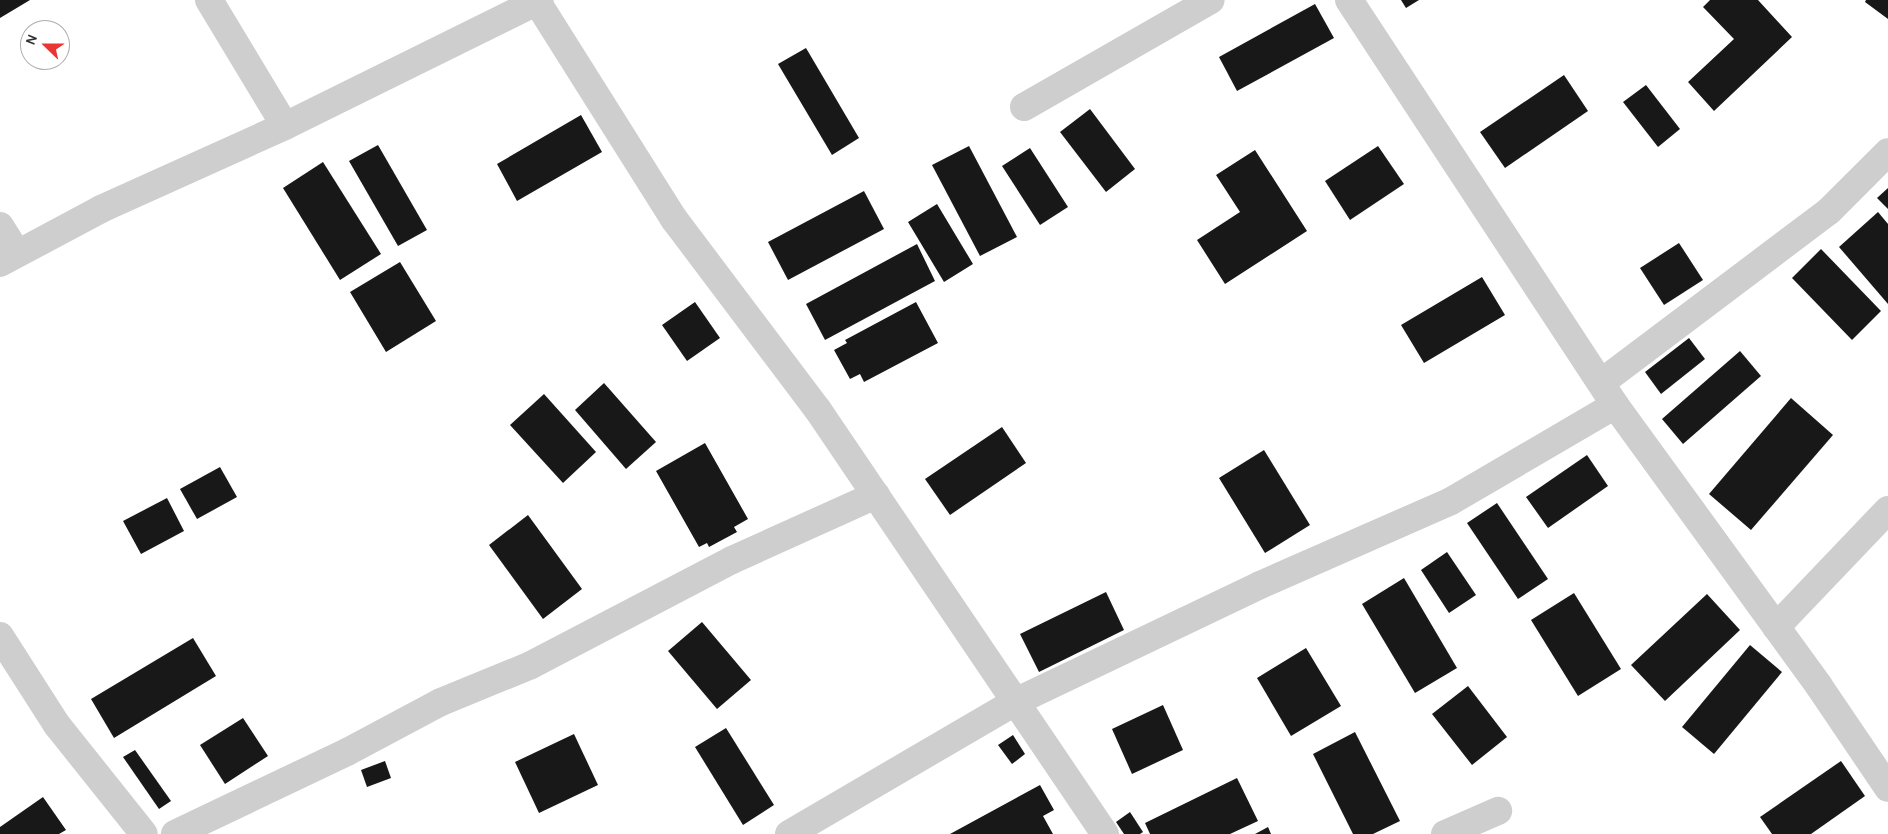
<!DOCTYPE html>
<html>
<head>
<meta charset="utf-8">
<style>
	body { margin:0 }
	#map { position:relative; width:1888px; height:834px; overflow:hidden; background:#fff; font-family:Karla,sans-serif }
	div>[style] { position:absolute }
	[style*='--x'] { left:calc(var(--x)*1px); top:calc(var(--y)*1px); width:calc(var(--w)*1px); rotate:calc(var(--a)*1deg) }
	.building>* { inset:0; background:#181818 }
	.minor>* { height:28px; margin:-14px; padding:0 14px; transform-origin:14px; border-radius:14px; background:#cecece }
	span { translate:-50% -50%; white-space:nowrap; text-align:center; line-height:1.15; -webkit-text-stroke:5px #fff; paint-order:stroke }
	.north { position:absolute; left:20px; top:20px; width:50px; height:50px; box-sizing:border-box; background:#fff; border:1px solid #adadad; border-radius:50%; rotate:292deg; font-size:14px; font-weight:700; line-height:20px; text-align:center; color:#313131 }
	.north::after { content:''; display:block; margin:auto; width:18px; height:22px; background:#e93633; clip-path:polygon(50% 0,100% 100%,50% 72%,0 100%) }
</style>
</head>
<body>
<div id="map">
	<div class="building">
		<i style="clip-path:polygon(0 0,30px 0,0 18px)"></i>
		<i style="clip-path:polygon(1401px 0,1419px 0,1406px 8px)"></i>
		<i style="clip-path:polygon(1710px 0,1758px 0,1792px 37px,1714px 111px,1688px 82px,1734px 39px,1703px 7px)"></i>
		<i style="clip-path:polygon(1866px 0,1888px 0,1888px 19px,1865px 2px)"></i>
		<i style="clip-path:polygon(1315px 4px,1334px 38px,1237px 91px,1219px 57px)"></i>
		<i style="clip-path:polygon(806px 48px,859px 138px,832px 155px,778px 64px)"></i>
		<i style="clip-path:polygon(1564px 75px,1588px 111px,1505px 168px,1480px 132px)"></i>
		<i style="clip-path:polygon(1646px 85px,1680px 129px,1658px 147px,1623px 102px)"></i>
		<i style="clip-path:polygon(1090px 109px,1135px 169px,1106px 192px,1060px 132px)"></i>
		<i style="clip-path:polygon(581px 115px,602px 152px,517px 201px,497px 164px)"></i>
		<i style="clip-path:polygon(378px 145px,427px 230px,398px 246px,349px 161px)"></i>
		<i style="clip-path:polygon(969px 146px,1017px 237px,980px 256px,932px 165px)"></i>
		<i style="clip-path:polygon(1378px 146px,1404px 184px,1350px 220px,1325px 181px)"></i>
		<i style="clip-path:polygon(1030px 148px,1068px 207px,1040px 225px,1002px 166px)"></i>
		<i style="clip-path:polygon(1255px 150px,1307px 231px,1225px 284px,1197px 240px,1240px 212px,1216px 175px)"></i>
		<i style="clip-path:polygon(323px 162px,381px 254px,340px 280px,283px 188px)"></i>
		<i style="clip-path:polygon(1888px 188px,1888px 209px,1877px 198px)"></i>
		<i style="clip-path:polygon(864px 191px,884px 229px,788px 280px,768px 242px)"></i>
		<i style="clip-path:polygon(937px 204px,973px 264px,944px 282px,908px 222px)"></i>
		<i style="clip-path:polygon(1878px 212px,1888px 224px,1888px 304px,1839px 247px)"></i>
		<i style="clip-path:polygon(1679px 243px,1703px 280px,1664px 305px,1640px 268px)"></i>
		<i style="clip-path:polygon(917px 244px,935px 281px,825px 340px,806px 304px)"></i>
		<i style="clip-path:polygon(1821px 249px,1881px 311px,1852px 340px,1792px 278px)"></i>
		<i style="clip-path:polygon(400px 262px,436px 321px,386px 352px,350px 292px)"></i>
		<i style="clip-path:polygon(1482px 277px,1505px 315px,1424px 363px,1401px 325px)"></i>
		<i style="clip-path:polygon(695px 302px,720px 338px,687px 361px,662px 325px)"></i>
		<i style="clip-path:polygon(916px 302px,938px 343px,864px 382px,860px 374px,850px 379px,834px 350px,847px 343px,845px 340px)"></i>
		<i style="clip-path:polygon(1689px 338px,1705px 359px,1661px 394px,1645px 372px)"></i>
		<i style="clip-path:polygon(1740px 351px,1761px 376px,1683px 444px,1662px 419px)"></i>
		<i style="clip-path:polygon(604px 383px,656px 442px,626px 469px,575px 410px)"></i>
		<i style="clip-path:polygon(544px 394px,596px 452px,563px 483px,510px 425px)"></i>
		<i style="clip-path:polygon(1791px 398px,1833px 435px,1751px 530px,1709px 494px)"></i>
		<i style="clip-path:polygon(1002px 427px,1026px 463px,950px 515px,925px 479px)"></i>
		<i style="clip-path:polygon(705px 443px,748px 519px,734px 527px,737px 532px,709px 547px,707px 543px,699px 547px,656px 471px)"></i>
		<i style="clip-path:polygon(1264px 450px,1310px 525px,1265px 553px,1219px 478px)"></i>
		<i style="clip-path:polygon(1587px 455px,1608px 486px,1548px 528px,1526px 497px)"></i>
		<i style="clip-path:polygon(220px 467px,237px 497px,197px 519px,180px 489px)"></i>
		<i style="clip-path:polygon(167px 498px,184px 531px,141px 554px,123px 521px)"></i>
		<i style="clip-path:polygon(1497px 503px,1548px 579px,1518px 599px,1467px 523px)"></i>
		<i style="clip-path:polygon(528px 515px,582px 589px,543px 619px,489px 545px)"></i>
		<i style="clip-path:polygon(1447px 552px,1476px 595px,1449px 613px,1421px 570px)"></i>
		<i style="clip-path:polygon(1404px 578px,1457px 668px,1415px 693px,1362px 604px)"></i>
		<i style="clip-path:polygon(1106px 592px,1124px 630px,1039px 672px,1020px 634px)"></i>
		<i style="clip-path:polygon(1574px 593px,1621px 669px,1578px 696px,1531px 620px)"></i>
		<i style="clip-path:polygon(1707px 594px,1740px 630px,1665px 701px,1631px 665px)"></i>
		<i style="clip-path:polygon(702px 622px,751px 680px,717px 709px,668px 651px)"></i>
		<i style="clip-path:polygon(193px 638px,216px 676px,114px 738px,91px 699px)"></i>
		<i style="clip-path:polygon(1750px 645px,1782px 672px,1714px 754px,1682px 727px)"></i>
		<i style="clip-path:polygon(1306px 648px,1341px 706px,1291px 736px,1257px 678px)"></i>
		<i style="clip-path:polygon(1468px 686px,1507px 737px,1472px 765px,1432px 714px)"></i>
		<i style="clip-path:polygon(1163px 705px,1183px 750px,1132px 774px,1112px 729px)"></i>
		<i style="clip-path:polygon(243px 718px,268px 756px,225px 784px,200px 745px)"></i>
		<i style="clip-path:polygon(726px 728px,774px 805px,743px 825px,695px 747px)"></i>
		<i style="clip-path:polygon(1355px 732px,1400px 821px,1373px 834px,1353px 834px,1313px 754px)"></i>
		<i style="clip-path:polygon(574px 734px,598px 785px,539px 813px,515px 762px)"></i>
		<i style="clip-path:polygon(1013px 735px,1025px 754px,1012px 764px,998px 745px)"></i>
		<i style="clip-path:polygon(135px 750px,171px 801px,159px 809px,123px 757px)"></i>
		<i style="clip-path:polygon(385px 761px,391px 778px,367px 787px,361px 770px)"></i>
		<i style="clip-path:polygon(1841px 761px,1865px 796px,1811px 834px,1772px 834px,1760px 817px)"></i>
		<i style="clip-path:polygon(1237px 778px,1258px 821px,1230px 834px,1150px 834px,1145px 823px)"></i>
		<i style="clip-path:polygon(1040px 785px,1054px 810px,1043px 816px,1053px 834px,950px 834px)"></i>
		<i style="clip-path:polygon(43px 797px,66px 830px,59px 834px,0 834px,0 827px)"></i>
		<i style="clip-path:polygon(1130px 812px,1143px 832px,1140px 834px,1124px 834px,1116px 822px)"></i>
		<i style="clip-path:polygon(1268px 827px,1271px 834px,1255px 834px)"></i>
	</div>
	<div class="minor">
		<i style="--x:209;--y:0;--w:147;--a:58.9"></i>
		<i style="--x:536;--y:0;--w:259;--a:57.8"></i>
		<i style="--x:674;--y:219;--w:239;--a:53"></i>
		<i style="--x:818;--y:410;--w:512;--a:55.91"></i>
		<i style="--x:1349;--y:0;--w:485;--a:56.7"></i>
		<i style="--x:1615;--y:405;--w:347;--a:54"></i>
		<i style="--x:1819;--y:686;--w:123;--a:55.9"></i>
		<i style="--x:1024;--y:107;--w:215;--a:-29.8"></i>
		<i style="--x:0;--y:226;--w:32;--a:58"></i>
		<i style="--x:0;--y:263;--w:115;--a:-28.1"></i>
		<i style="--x:101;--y:209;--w:202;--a:-24.3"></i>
		<i style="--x:285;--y:126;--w:284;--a:-26.3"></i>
		<i style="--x:1602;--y:382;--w:284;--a:-37"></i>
		<i style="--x:1829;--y:211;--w:83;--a:-45"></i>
		<i style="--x:1776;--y:627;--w:162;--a:-46.3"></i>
		<i style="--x:0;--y:636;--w:106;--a:57.4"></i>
		<i style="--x:57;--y:725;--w:139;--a:51.4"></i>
		<i style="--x:175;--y:834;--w:191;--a:-25.5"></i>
		<i style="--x:347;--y:752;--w:106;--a:-28"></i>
		<i style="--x:441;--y:702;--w:97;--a:-22.3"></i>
		<i style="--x:531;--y:665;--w:227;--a:-27.6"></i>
		<i style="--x:732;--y:560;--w:158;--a:-24.3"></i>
		<i style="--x:789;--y:834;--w:262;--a:-30.3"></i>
		<i style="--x:1015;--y:702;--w:272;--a:-25.5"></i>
		<i style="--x:1260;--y:585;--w:209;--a:-23.7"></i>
		<i style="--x:1451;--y:501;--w:190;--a:-30.3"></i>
		<i style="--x:1445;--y:834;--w:58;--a:-23.5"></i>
	</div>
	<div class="north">N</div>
</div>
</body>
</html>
